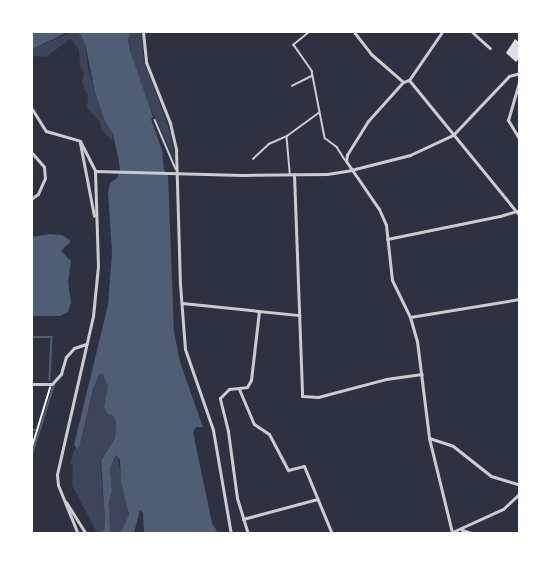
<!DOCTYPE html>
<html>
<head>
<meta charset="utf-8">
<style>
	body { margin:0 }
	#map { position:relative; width:551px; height:565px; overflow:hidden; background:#2d3142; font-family:Commissioner,sans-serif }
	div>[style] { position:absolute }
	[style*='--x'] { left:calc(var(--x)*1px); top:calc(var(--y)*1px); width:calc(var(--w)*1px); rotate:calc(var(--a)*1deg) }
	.green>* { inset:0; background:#3c4559 }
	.water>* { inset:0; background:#4f5d75 }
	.stream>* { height:1.5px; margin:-0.75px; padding:0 0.75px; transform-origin:0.75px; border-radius:0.75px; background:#4f5d75 }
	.building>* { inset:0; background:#e0e0e3 }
	.path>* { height:1.5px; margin:-0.75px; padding:0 0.75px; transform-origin:0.75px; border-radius:0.75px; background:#fff }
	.service>* { height:1.5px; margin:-0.75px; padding:0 0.75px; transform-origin:0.75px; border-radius:0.75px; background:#caccd0 }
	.minor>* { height:3px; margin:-1.5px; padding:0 1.5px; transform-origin:1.5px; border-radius:1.5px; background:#caccd0 }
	span { translate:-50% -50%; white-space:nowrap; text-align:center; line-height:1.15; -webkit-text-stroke:6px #fff; paint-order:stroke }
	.frame { position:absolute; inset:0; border:33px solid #fff; pointer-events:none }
</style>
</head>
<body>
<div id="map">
	<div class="green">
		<i style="clip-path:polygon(72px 32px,78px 32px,85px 43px,88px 68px,104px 119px,113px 134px,112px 141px,101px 129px,100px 122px,87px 108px,88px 96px,82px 83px,84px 74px,80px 65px,79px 50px,74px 42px,70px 39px,46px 57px,32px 56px,32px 49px)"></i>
		<i style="clip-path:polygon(130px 32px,141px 32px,144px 61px,170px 131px,175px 161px,149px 105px,133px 60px,128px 40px)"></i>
		<i style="clip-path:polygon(100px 374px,105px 375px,108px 386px,104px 407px,114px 416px,116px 422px,115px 438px,100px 460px,105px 520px,103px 532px,97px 533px,72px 485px,73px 465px,70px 464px,74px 450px,81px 443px,93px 389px)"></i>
		<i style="clip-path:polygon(117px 455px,129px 515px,120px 533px,109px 533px,109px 501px,112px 492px,110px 468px)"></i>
	</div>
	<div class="water">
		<i style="clip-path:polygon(32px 32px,130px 32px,128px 40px,130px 50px,153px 117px,151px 119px,162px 150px,164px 170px,168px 175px,174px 331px,180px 362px,203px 427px,196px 427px,193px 432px,212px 523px,218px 533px,144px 533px,143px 513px,140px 510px,134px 533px,120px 533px,129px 515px,121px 481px,120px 460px,116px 455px,110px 468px,112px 492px,109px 501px,110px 533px,100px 533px,104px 530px,105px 520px,101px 460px,115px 438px,116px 422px,114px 416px,108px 414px,104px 407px,108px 386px,103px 374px,99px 375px,93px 389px,80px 445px,77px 449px,74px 445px,108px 305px,112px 253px,108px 193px,110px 183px,117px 178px,120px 170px,118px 157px,113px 134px,104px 119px,95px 92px,85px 43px,81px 36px,77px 32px,66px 33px,32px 49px)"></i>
		<i style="clip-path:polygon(49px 234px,62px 235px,71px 241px,61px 251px,71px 261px,68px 282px,71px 302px,68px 312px,60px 316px,32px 316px,32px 237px)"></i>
	</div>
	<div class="stream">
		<i style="--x:32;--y:337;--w:20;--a:0"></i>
		<i style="--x:52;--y:337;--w:43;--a:92.7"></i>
		<i style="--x:32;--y:430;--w:3;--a:0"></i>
		<i style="--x:32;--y:455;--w:73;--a:-72.6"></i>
	</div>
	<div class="building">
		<i style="clip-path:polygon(515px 39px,520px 43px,520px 57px,516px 62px,506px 53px)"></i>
	</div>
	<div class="path">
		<i style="--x:32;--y:447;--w:62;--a:-73"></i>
	</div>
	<div class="service">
		<i style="--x:310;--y:32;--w:21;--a:141"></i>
		<i style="--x:294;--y:45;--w:32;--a:55"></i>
		<i style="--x:312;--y:71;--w:68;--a:79"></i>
		<i style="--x:325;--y:138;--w:15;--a:37"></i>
		<i style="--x:337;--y:147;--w:15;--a:58"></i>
		<i style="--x:292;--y:86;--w:22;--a:-27"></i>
		<i style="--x:155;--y:120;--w:53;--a:66.8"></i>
		<i style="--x:287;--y:137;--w:37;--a:85"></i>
		<i style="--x:253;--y:159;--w:22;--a:-43"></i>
		<i style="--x:269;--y:144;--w:20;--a:-24"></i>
		<i style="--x:287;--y:136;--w:39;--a:-36"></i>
	</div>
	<div class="minor">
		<i style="--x:143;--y:32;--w:30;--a:84"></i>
		<i style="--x:146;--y:62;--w:66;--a:68.5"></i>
		<i style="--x:170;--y:123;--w:28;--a:77"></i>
		<i style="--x:176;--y:150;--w:134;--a:88.3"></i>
		<i style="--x:180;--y:284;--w:65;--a:85.6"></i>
		<i style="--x:185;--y:349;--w:86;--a:70.9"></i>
		<i style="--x:213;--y:430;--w:106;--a:80.2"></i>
		<i style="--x:354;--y:32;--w:28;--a:52"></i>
		<i style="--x:371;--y:54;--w:41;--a:41.1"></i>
		<i style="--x:442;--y:32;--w:58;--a:124.5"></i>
		<i style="--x:409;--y:80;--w:6;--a:162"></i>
		<i style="--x:403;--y:82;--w:52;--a:131.9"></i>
		<i style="--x:368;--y:121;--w:40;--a:122"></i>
		<i style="--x:347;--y:155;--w:6;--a:99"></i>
		<i style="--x:346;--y:161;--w:58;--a:55.5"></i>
		<i style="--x:379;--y:209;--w:17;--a:66"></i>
		<i style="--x:386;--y:225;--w:55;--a:83.8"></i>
		<i style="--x:392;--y:280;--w:41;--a:64.1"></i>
		<i style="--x:410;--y:317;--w:25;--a:74"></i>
		<i style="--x:417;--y:341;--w:98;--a:82.9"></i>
		<i style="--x:429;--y:438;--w:97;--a:76.3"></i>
		<i style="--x:472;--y:32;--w:24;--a:42"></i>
		<i style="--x:520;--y:79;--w:43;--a:106.3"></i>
		<i style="--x:508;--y:120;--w:23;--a:59"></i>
		<i style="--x:409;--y:80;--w:176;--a:50.8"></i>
		<i style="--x:32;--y:109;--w:26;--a:58"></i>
		<i style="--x:46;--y:131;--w:35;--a:16"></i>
		<i style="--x:80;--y:141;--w:34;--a:63"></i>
		<i style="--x:95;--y:171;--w:95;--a:88.2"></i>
		<i style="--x:98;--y:266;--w:50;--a:95.7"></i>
		<i style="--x:93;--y:316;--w:163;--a:102.8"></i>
		<i style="--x:57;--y:475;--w:10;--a:84"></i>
		<i style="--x:58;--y:485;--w:53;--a:67.8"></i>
		<i style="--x:80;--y:143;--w:74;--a:79.1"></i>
		<i style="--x:32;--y:153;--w:18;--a:49"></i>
		<i style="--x:44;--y:167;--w:11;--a:85"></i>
		<i style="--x:45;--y:178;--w:17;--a:114"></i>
		<i style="--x:38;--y:194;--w:7;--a:146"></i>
		<i style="--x:95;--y:171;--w:147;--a:1.6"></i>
		<i style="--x:242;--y:175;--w:85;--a:-0.7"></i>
		<i style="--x:327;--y:174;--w:24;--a:-9"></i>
		<i style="--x:351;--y:170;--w:61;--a:-14.3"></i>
		<i style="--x:410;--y:155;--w:47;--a:-24.9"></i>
		<i style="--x:453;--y:135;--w:81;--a:-46.5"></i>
		<i style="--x:509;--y:76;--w:11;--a:-15"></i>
		<i style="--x:294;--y:174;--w:222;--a:87.9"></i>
		<i style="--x:302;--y:396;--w:16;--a:4"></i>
		<i style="--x:318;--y:397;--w:70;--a:-14.8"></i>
		<i style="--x:386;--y:379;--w:36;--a:-8"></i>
		<i style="--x:387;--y:239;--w:115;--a:-11.5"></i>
		<i style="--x:500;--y:216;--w:21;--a:-17"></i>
		<i style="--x:182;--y:303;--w:118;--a:5.9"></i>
		<i style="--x:410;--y:317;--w:111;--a:-9.3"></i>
		<i style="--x:32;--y:384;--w:20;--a:0"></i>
		<i style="--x:52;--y:384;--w:13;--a:-48"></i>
		<i style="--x:61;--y:374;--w:18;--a:-74"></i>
		<i style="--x:66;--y:357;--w:12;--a:-48"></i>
		<i style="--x:74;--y:348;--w:13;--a:-18"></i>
		<i style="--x:239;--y:389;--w:38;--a:67"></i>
		<i style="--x:254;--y:424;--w:18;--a:34"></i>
		<i style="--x:269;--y:434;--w:41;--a:62.2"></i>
		<i style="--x:288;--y:470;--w:16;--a:-14"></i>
		<i style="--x:304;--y:466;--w:74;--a:67.6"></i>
		<i style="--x:429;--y:438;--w:25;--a:18"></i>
		<i style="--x:453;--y:446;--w:48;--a:38.3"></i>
		<i style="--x:491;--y:476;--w:30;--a:17"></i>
		<i style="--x:66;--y:502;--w:38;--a:58"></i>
		<i style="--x:243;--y:519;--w:77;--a:-15.1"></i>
		<i style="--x:462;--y:530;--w:13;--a:18"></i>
		<i style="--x:248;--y:534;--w:38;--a:-107"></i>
		<i style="--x:237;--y:498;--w:68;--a:-97.7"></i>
		<i style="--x:228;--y:431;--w:34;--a:-104"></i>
		<i style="--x:220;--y:398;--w:13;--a:-45"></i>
		<i style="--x:229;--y:389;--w:18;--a:-6"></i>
		<i style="--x:247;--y:387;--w:8;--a:-60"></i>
		<i style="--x:251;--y:380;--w:69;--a:-83.4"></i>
		<i style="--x:448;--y:534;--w:60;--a:-24.4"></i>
		<i style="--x:503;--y:509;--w:23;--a:-43"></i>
	</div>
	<div class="frame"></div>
</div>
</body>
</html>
